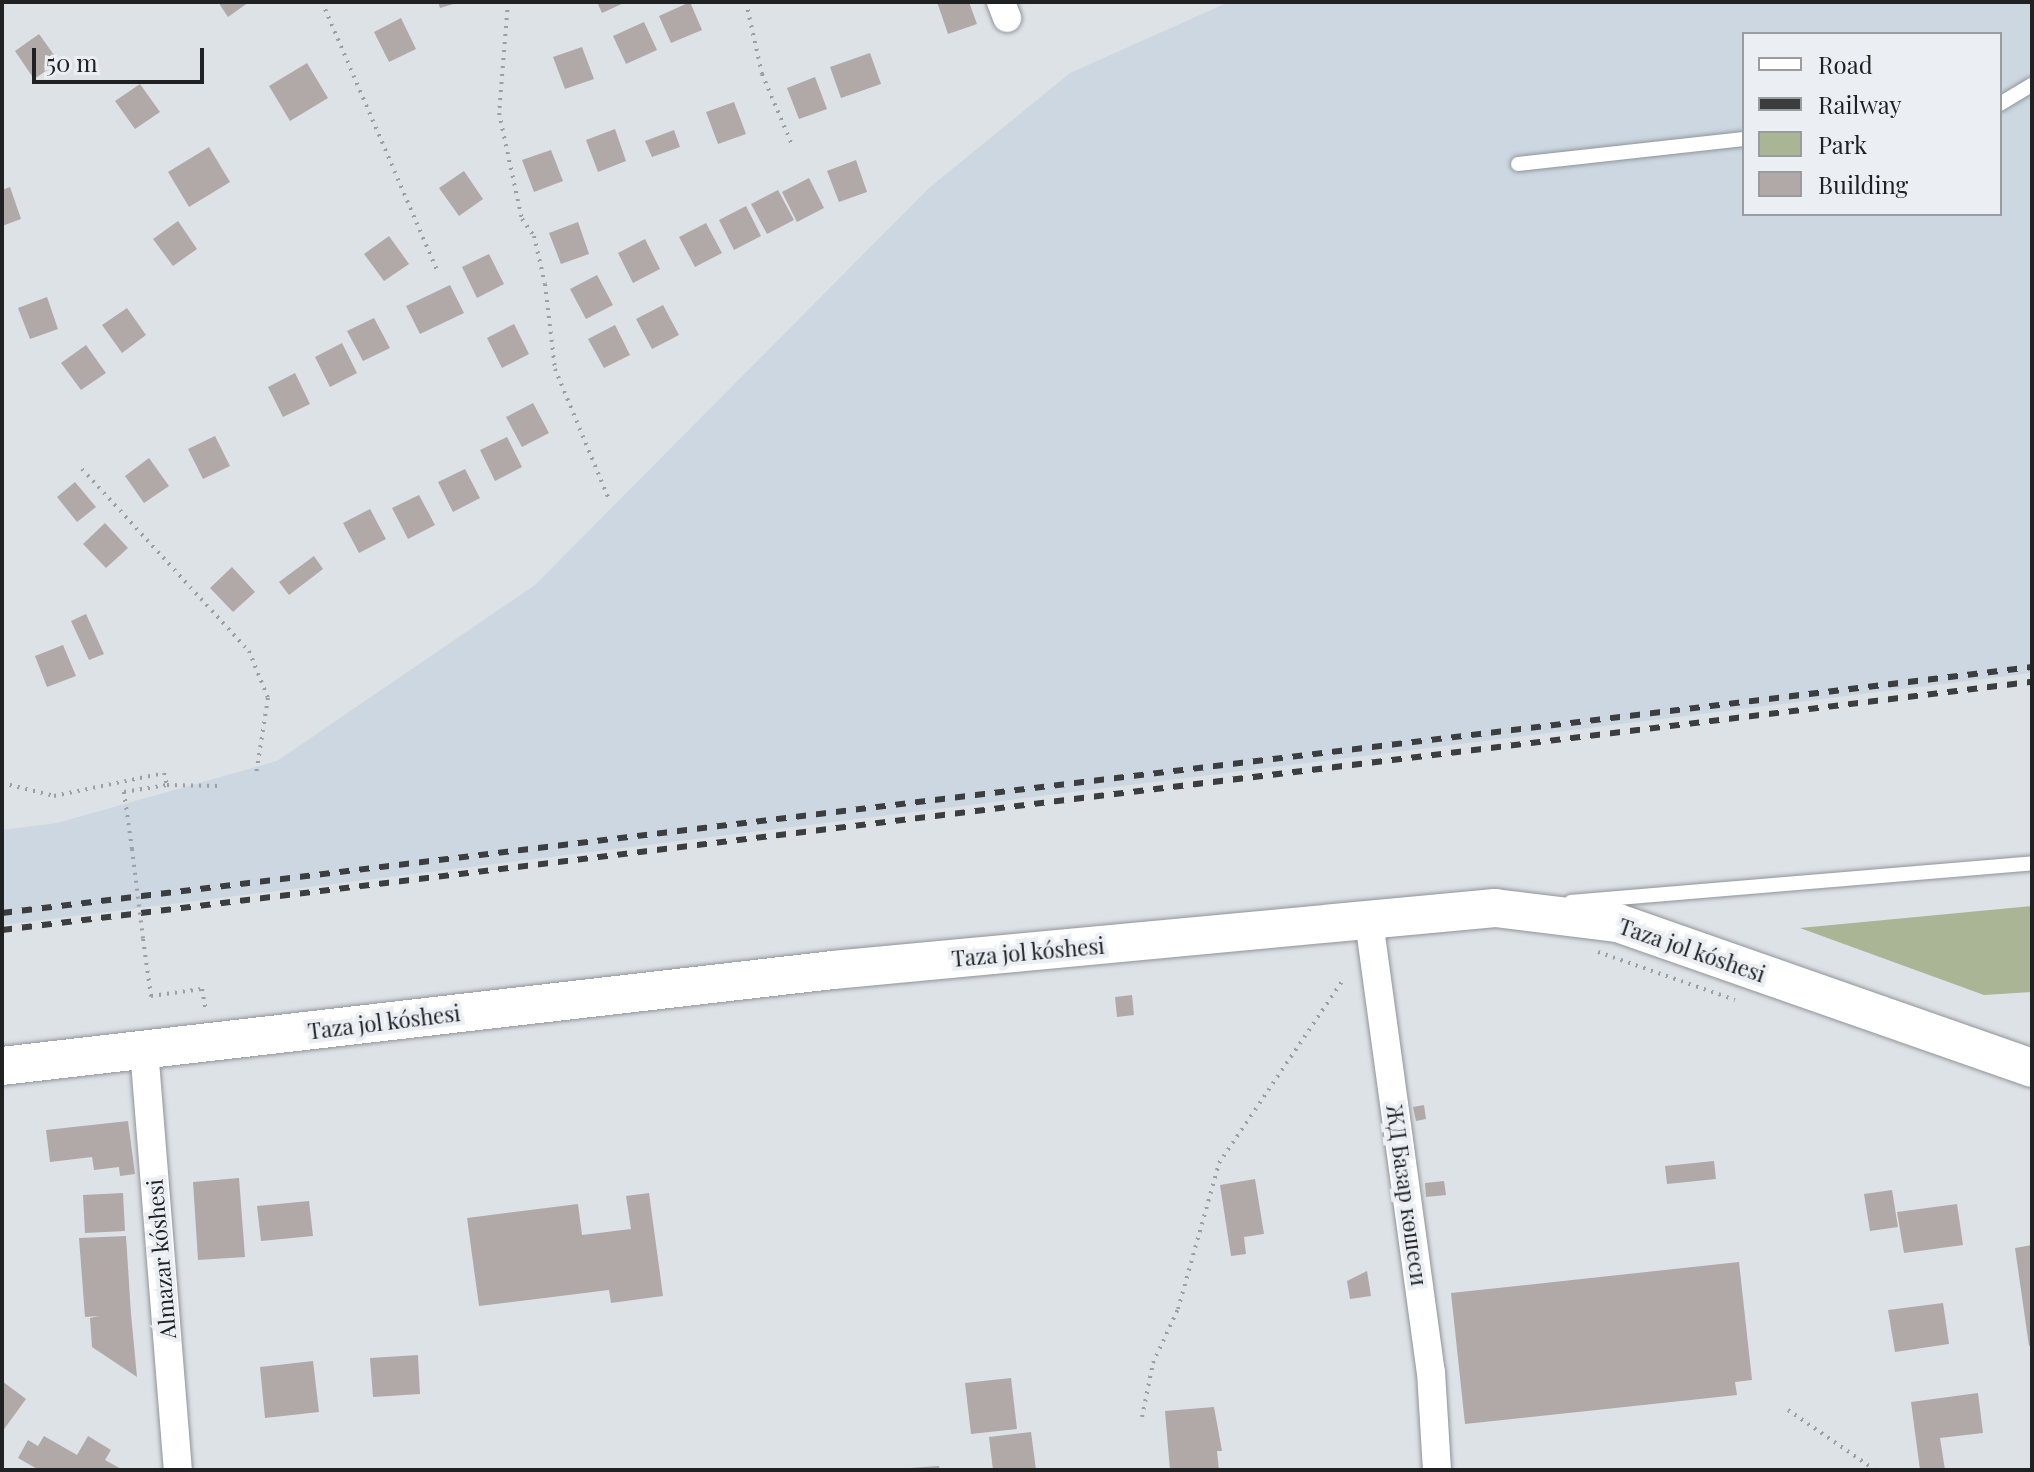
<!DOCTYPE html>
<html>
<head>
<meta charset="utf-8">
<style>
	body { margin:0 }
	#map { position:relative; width:2034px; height:1472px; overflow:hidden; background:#dde2e7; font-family:"Playfair Display",serif }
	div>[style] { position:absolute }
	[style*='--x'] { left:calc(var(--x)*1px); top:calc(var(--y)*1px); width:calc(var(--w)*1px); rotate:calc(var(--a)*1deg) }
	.built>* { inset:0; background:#ccd7e1 }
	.green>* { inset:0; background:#aab596 }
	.building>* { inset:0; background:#b0a9a8 }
	.path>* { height:4px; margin-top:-2px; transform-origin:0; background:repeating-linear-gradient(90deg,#9b9fa3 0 2px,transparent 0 8px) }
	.roads { filter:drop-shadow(0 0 2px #909498) drop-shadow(0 0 2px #909498) }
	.lane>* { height:14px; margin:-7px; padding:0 7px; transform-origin:7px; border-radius:7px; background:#fff }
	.street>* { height:28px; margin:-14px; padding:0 14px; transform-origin:14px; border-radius:14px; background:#fff }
	.secondary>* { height:38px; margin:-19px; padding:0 19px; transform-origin:19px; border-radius:19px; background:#fff }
	.rail>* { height:6px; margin-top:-3px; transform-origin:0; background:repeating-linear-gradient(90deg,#3b3d3f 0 10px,transparent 0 20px) }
	.path-bridge>* { height:4px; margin-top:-2px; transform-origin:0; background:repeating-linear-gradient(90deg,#9b9fa3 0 2px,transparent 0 8px) }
	span { translate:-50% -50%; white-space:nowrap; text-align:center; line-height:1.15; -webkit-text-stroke:8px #ebeff4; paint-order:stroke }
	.street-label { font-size:22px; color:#202123 }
	.frame { position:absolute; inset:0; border:4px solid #202123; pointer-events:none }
	.legend { position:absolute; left:1742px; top:32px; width:260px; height:184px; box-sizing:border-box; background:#ebeff4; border:2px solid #9a9da0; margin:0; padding:10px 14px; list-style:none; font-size:24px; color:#202123 }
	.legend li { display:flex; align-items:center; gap:16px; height:40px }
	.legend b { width:40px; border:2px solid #9a9da0 }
	.scale { position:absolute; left:32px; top:48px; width:172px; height:36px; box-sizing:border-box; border:4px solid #202123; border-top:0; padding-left:10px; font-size:24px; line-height:28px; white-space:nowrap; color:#202123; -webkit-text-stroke:6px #ebeff4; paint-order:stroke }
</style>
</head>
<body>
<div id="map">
	<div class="built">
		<i style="clip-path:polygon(evenodd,1229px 2px,2032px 2px,2032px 673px,2px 925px,2px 830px,57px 823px,277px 761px,535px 585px,929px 188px,1070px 73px,1229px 2px,1744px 34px,2000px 34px,2000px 214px,1744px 214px,1744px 34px)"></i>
	</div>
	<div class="green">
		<i style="clip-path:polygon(2032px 906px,2032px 992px,1984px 995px,1800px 928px)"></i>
	</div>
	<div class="building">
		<i style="clip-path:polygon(218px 2px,249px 2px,228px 17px)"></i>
		<i style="clip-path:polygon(438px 2px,457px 2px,457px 3px,440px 8px)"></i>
		<i style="clip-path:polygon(597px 2px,626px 2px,602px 13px)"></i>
		<i style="clip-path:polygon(690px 2px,702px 30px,671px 43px,659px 16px)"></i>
		<i style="clip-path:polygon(937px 2px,969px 2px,977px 24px,948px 34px)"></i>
		<i style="clip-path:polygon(401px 18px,416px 49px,389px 62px,374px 32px)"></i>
		<i style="clip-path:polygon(644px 22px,657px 50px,626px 64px,613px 36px)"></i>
		<i style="clip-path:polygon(39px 34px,59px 62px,34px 79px,15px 51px)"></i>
		<i style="clip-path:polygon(582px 47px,594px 79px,565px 89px,553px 57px)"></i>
		<i style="clip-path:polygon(870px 53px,881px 84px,841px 98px,830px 67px)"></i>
		<i style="clip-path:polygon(307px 63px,328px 98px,290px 121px,269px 86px)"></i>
		<i style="clip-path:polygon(815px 77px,827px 109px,799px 119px,787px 88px)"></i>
		<i style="clip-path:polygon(140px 84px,160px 112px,135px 129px,115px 101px)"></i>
		<i style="clip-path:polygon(734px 102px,746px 134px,718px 144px,706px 112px)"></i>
		<i style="clip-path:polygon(615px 129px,626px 161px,598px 172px,586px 140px)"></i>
		<i style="clip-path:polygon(674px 130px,680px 147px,652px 157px,645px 141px)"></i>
		<i style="clip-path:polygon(209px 147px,230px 182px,189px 207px,168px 172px)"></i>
		<i style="clip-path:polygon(551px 150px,563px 181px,534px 192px,522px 160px)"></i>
		<i style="clip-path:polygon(856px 160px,867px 192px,839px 202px,827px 171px)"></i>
		<i style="clip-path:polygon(464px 171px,483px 199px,459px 216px,439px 188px)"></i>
		<i style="clip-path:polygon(809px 178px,824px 208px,797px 222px,782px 192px)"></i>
		<i style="clip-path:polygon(10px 187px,21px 219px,2px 226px,2px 190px)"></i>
		<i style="clip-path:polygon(778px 190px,794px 220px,767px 234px,751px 204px)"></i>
		<i style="clip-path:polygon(746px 206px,761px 236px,734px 250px,719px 220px)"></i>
		<i style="clip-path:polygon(178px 221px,197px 249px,173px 266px,153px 239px)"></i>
		<i style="clip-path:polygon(578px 222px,589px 254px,561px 264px,549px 233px)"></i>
		<i style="clip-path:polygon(706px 223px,722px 253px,695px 267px,679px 237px)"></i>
		<i style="clip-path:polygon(389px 236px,409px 264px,384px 281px,364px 254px)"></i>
		<i style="clip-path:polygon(645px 239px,660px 269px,633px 283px,618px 253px)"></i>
		<i style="clip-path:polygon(489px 254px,504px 284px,477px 298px,462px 267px)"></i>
		<i style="clip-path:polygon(597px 275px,613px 305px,586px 319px,570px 289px)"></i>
		<i style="clip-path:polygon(450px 285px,464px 313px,420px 334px,406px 306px)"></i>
		<i style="clip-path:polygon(47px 297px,58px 329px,30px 339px,18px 308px)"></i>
		<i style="clip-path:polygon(663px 305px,679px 335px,652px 349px,636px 319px)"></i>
		<i style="clip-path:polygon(127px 308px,146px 335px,122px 353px,102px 325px)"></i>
		<i style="clip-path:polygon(374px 318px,390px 348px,363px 361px,347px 331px)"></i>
		<i style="clip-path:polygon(514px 324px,529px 354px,502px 368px,487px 338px)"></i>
		<i style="clip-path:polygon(615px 325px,630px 355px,604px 368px,588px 339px)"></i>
		<i style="clip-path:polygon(342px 343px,357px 373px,330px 387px,315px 357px)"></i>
		<i style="clip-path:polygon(86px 345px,106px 373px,81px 390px,61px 363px)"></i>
		<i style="clip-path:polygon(295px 373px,310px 404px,283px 417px,268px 387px)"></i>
		<i style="clip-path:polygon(533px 403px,549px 433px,522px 447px,506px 417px)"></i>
		<i style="clip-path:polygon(215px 436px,230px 466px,203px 479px,188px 449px)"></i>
		<i style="clip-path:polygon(507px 437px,522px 467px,495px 481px,480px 450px)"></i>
		<i style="clip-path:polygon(149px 458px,169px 486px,144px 503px,125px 476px)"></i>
		<i style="clip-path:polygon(465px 469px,480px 498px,453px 512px,438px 482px)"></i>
		<i style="clip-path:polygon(75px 482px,96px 507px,77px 522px,57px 497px)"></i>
		<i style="clip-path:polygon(419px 495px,435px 525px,408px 539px,392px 508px)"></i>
		<i style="clip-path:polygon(370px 509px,386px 539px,359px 553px,343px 523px)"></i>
		<i style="clip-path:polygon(105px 523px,128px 548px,106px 568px,83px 544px)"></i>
		<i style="clip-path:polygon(314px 556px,323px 569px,289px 595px,279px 582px)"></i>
		<i style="clip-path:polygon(232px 567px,255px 592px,233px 612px,210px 588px)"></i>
		<i style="clip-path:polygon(86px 614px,104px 654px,89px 660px,71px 621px)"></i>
		<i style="clip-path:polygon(63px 645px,76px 676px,47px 687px,35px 656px)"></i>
		<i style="clip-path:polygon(1132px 995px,1134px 1015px,1117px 1017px,1115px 997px)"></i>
		<i style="clip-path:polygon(1424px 1105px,1426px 1119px,1416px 1121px,1413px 1107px)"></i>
		<i style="clip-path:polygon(128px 1121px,135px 1174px,120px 1176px,119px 1167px,94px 1170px,92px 1157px,50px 1162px,46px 1130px)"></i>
		<i style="clip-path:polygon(1714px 1161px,1716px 1179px,1667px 1184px,1665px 1166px)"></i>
		<i style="clip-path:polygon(239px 1178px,245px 1257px,198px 1260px,193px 1182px)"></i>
		<i style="clip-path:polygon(1255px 1179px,1264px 1234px,1244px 1237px,1246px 1254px,1231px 1256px,1220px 1185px)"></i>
		<i style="clip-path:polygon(1444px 1181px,1446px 1195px,1426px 1197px,1425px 1183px)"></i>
		<i style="clip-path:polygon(1892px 1190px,1898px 1227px,1870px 1231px,1864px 1194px)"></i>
		<i style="clip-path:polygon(123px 1193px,125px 1231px,85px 1233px,83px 1195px)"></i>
		<i style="clip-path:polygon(649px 1193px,663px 1296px,611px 1303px,609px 1290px,479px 1306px,467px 1218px,578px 1204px,582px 1235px,631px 1229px,626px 1196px)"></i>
		<i style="clip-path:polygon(309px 1201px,313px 1236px,261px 1241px,257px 1206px)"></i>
		<i style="clip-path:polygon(1957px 1204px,1963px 1245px,1904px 1253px,1897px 1212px)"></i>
		<i style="clip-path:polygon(126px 1236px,131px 1314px,137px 1377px,92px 1347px,90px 1318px,99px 1316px,85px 1317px,79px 1238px)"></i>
		<i style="clip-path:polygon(2032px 1245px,2032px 1346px,2029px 1346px,2015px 1248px)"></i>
		<i style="clip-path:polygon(1739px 1262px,1752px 1380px,1735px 1382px,1737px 1395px,1465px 1424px,1451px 1293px)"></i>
		<i style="clip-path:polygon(1367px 1271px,1371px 1296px,1350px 1299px,1347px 1281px)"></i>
		<i style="clip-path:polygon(1943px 1303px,1949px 1344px,1895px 1352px,1888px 1310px)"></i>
		<i style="clip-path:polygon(418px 1355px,420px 1394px,373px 1397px,370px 1358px)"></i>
		<i style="clip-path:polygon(313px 1361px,319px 1412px,265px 1418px,260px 1367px)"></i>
		<i style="clip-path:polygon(1011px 1378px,1017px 1429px,971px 1434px,965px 1383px)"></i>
		<i style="clip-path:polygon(2px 1381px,26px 1399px,2px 1432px)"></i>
		<i style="clip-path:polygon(1978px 1393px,1983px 1433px,1940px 1438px,1945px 1470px,1920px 1470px,1911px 1402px)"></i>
		<i style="clip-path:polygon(1214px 1407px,1222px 1451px,1217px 1451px,1219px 1470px,1170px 1470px,1165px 1411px)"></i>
		<i style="clip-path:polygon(1031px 1432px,1036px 1470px,993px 1470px,989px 1437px)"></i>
		<i style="clip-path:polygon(44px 1436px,77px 1455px,88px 1436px,111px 1450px,105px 1460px,123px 1470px,39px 1470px,18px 1458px,28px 1440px,38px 1446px)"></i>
		<i style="clip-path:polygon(939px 1466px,940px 1470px,910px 1470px,910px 1468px)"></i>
	</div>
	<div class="path">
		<i style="--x:322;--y:2;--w:292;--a:66.8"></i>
		<i style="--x:508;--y:2;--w:111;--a:94.6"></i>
		<i style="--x:499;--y:113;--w:108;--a:77.8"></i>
		<i style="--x:522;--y:219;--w:21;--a:55"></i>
		<i style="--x:534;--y:236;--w:49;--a:77.1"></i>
		<i style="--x:545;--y:284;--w:86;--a:83.3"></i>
		<i style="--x:555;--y:369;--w:139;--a:67.5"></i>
		<i style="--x:746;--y:2;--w:74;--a:77.5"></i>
		<i style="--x:762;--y:74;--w:79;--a:67"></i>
		<i style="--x:82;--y:469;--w:247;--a:47.5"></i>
		<i style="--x:249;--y:651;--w:51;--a:68"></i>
		<i style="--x:268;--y:698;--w:78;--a:98.9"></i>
		<i style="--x:2;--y:783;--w:54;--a:14"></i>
		<i style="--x:54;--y:796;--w:112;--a:-11.8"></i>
		<i style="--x:164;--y:773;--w:12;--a:76"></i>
		<i style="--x:132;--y:849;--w:58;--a:-98"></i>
		<i style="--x:124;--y:792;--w:44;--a:-9.2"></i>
		<i style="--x:167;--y:785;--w:54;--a:1.1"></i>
		<i style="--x:143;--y:939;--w:58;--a:82"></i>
		<i style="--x:151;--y:996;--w:51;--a:-7.8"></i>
		<i style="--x:202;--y:989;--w:22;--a:80"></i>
		<i style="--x:1598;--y:952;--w:145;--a:19.3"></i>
		<i style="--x:1788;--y:1410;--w:106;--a:34.6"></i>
		<i style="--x:1142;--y:1417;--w:55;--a:-78.5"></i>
		<i style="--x:1153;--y:1363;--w:60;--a:-65.2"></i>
		<i style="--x:1178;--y:1309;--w:152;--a:-74.3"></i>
		<i style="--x:1219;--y:1163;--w:220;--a:-55.9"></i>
	</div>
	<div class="roads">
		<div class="lane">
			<i style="--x:2000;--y:104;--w:37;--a:-31"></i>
			<i style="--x:1518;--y:164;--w:227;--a:-6.3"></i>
			<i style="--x:1571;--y:902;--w:463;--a:-4.8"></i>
		</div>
		<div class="street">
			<i style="--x:1001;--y:2;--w:17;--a:69"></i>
			<i style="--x:1369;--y:921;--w:455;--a:82.2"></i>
			<i style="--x:1431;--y:1372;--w:98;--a:86.5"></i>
			<i style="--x:144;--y:1049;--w:422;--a:85.4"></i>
		</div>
		<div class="secondary">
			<i style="--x:2;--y:1066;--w:837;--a:-6.59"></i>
			<i style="--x:833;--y:970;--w:665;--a:-5.35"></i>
			<i style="--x:1495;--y:908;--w:124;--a:7"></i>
			<i style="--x:1618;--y:923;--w:439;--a:19.3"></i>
		</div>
	</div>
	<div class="rail">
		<i style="--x:2;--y:913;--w:2045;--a:-6.91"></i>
		<i style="--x:2;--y:930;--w:2045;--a:-6.97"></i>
	</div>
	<div class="path-bridge">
		<i style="--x:132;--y:849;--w:91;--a:83"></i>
	</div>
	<div class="street-label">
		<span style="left:1692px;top:950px;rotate:19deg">Taza jol kóshesi</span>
		<span style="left:1028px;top:952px;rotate:-5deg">Taza jol kóshesi</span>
		<span style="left:384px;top:1022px;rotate:-7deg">Taza jol kóshesi</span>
		<span style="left:1407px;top:1195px;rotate:82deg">ЖД Базар көшеси</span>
		<span style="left:161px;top:1259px;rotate:-95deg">Almazar kóshesi</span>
	</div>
	<div class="frame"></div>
	<ul class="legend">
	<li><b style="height:10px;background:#fff"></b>Road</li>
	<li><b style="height:10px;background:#3b3d3f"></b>Railway</li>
	<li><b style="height:22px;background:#aab596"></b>Park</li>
	<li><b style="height:22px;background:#b0a9a8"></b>Building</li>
	</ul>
	<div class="scale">50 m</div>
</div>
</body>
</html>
